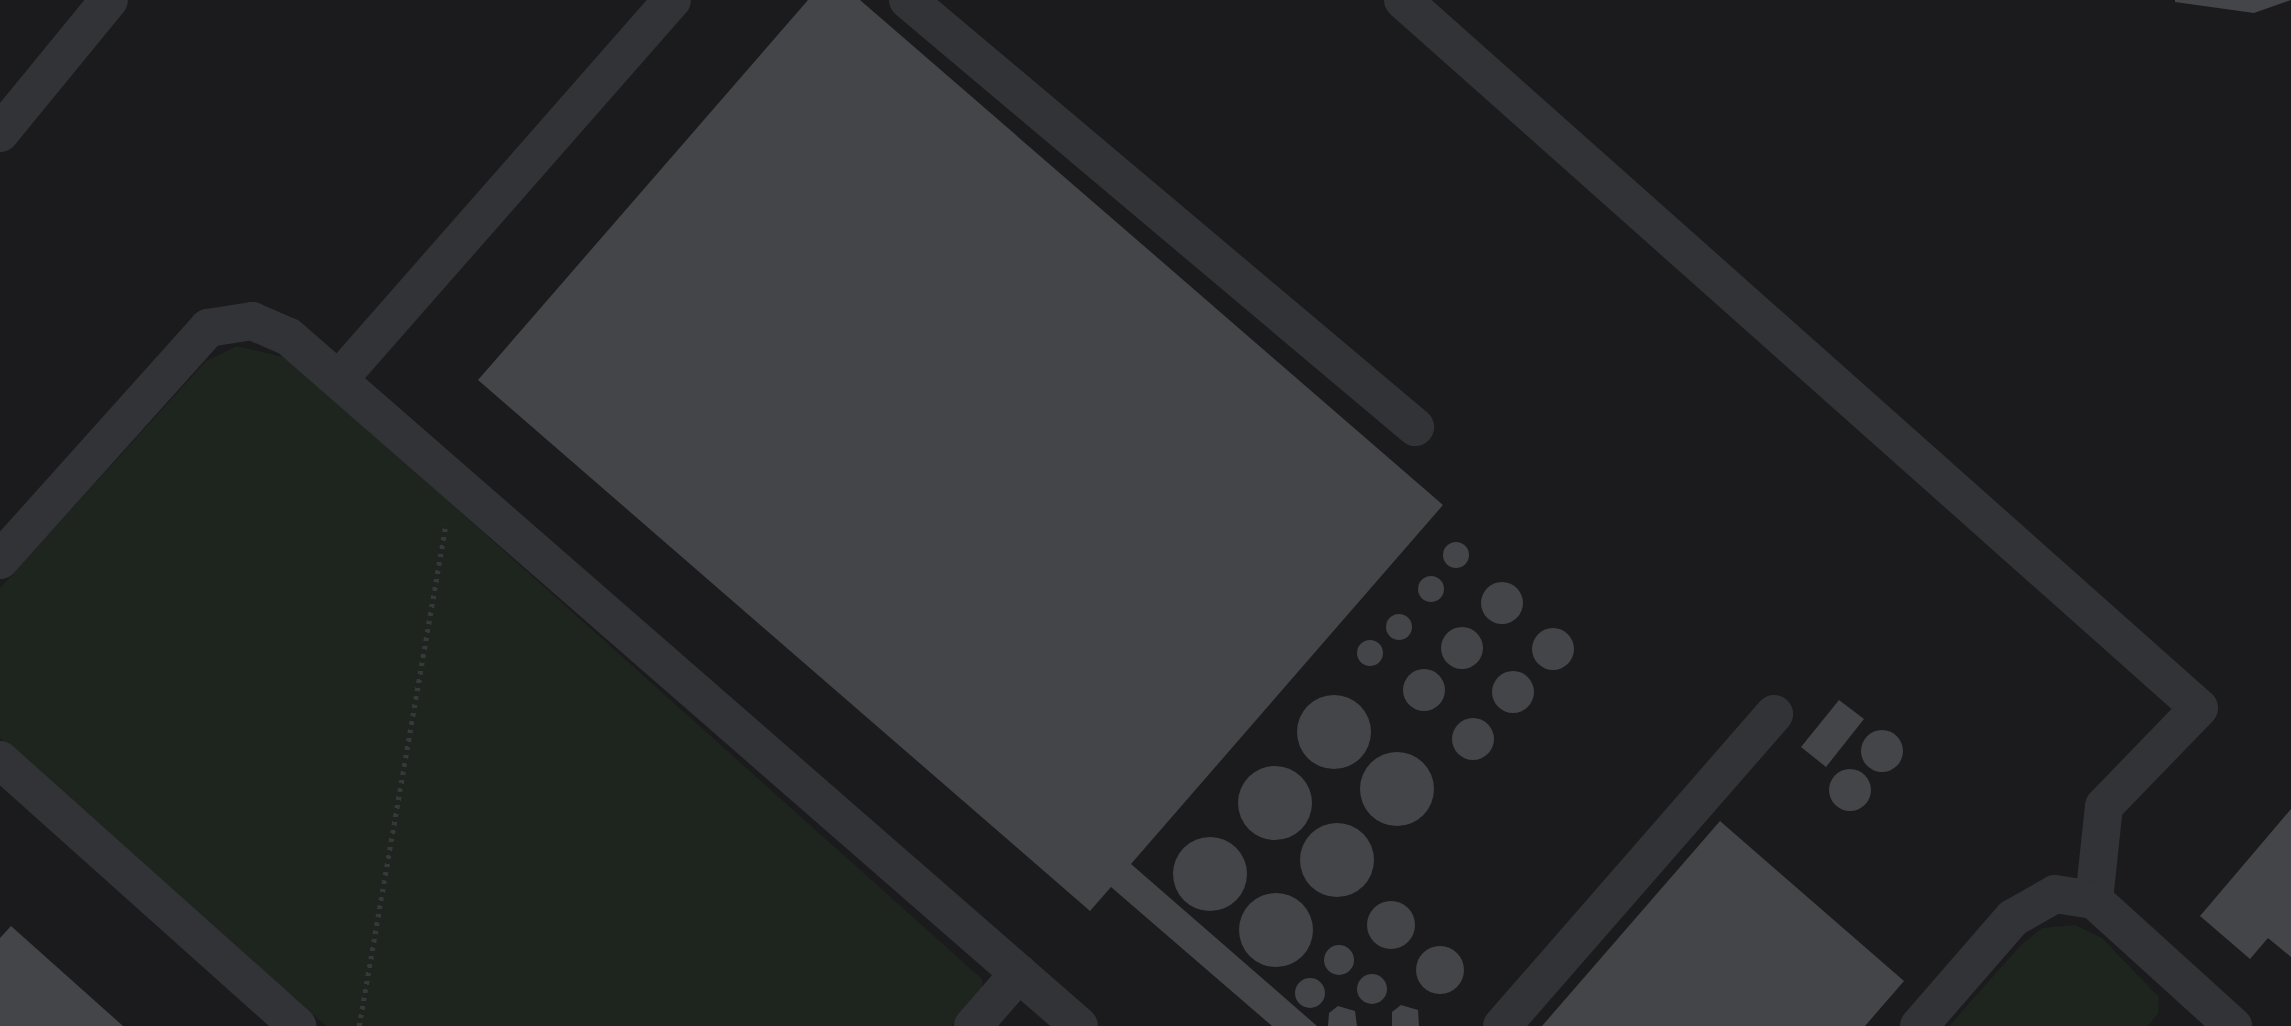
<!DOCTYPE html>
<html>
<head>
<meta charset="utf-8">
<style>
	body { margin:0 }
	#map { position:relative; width:2291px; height:1026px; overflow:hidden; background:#0f0f10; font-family:"Fira Sans Condensed",sans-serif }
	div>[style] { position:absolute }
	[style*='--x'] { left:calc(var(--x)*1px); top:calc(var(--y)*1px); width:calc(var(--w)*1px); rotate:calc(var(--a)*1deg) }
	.built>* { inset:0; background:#1b1b1d }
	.green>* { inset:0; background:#1e241e }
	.building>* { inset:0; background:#434548 }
	.round { border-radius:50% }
	.path>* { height:4.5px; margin-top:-2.25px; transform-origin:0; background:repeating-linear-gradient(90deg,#36383b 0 3.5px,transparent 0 8.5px) }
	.minor>* { height:38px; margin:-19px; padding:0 19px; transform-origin:19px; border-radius:19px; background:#323336 }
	span { translate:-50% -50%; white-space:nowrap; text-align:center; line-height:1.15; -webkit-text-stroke:6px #0a0a0b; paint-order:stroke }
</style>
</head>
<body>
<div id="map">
	<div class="built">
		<i style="clip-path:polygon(0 0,2291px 0,2291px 1026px,0 1026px)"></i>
	</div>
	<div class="green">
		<i style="clip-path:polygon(237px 346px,283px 357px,321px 387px,982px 979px,982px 992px,952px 1026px,326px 1026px,0 738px,0 588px,206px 361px)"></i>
		<i style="clip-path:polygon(2075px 925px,2102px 938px,2159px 997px,2158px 1014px,2148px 1026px,1949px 1026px,2020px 946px,2042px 928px)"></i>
	</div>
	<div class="building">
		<i style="clip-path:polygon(808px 0,860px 0,1443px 505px,1131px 864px,1317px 1026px,1272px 1026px,1111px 887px,1090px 911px,478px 380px)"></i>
		<i style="clip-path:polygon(2291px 0,2254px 13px,2175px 2px,2175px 0)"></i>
		<i class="round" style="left:1443px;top:542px;width:26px;height:26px"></i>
		<i class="round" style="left:1418px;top:576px;width:26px;height:26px"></i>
		<i class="round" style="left:1481px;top:582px;width:42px;height:42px"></i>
		<i class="round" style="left:1386px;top:614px;width:26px;height:26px"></i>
		<i class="round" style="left:1441px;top:627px;width:42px;height:42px"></i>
		<i class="round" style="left:1532px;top:628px;width:42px;height:42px"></i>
		<i class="round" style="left:1357px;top:640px;width:26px;height:26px"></i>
		<i class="round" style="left:1403px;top:669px;width:42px;height:42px"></i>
		<i class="round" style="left:1492px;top:671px;width:42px;height:42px"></i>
		<i class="round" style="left:1297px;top:695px;width:74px;height:74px"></i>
		<i style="clip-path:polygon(1839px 700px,1864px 719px,1826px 767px,1801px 747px)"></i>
		<i class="round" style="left:1452px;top:718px;width:42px;height:42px"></i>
		<i class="round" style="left:1861px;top:730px;width:42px;height:42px"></i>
		<i class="round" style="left:1360px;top:752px;width:74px;height:74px"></i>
		<i class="round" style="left:1238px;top:766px;width:74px;height:74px"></i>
		<i class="round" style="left:1829px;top:769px;width:42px;height:42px"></i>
		<i style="clip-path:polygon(2291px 809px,2291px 957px,2268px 938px,2250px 959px,2200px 916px)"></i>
		<i style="clip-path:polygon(1720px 821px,1904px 981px,1865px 1026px,1542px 1026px)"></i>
		<i class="round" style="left:1300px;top:823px;width:74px;height:74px"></i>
		<i class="round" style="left:1173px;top:837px;width:74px;height:74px"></i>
		<i class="round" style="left:1239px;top:893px;width:74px;height:74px"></i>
		<i class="round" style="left:1367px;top:901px;width:48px;height:48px"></i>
		<i style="clip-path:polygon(11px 926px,123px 1026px,0 1026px,0 938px)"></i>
		<i class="round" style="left:1324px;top:945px;width:30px;height:30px"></i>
		<i class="round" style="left:1416px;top:946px;width:48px;height:48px"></i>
		<i class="round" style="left:1357px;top:974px;width:30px;height:30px"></i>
		<i class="round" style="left:1295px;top:978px;width:30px;height:30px"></i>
		<i style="clip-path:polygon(1401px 1005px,1418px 1010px,1419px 1026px,1392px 1026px,1392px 1012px)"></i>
		<i style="clip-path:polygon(1338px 1006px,1355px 1011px,1357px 1026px,1328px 1026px,1329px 1013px)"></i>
	</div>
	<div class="path">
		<i style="--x:359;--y:1026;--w:510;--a:-80.19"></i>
	</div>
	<div class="minor">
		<i style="--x:908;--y:0;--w:663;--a:40.1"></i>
		<i style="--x:1403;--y:0;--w:1065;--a:41.65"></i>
		<i style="--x:2199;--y:708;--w:136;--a:134.1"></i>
		<i style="--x:2104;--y:806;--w:95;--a:96.1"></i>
		<i style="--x:0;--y:133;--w:172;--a:-50.7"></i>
		<i style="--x:340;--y:378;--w:503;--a:-48.71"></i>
		<i style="--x:0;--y:560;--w:312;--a:-48.1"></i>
		<i style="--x:208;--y:328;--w:45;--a:-9"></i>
		<i style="--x:252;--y:321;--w:40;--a:23.4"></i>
		<i style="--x:289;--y:337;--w:1048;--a:41.09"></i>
		<i style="--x:0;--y:760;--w:399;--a:41.8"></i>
		<i style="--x:973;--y:1026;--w:70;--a:-49"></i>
		<i style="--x:1502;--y:1026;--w:414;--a:-48.9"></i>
		<i style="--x:1919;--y:1026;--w:143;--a:-49"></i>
		<i style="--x:2013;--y:918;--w:48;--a:-29.7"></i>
		<i style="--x:2055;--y:894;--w:39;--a:9"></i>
		<i style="--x:2094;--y:900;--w:188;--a:42.2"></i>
	</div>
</div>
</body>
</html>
